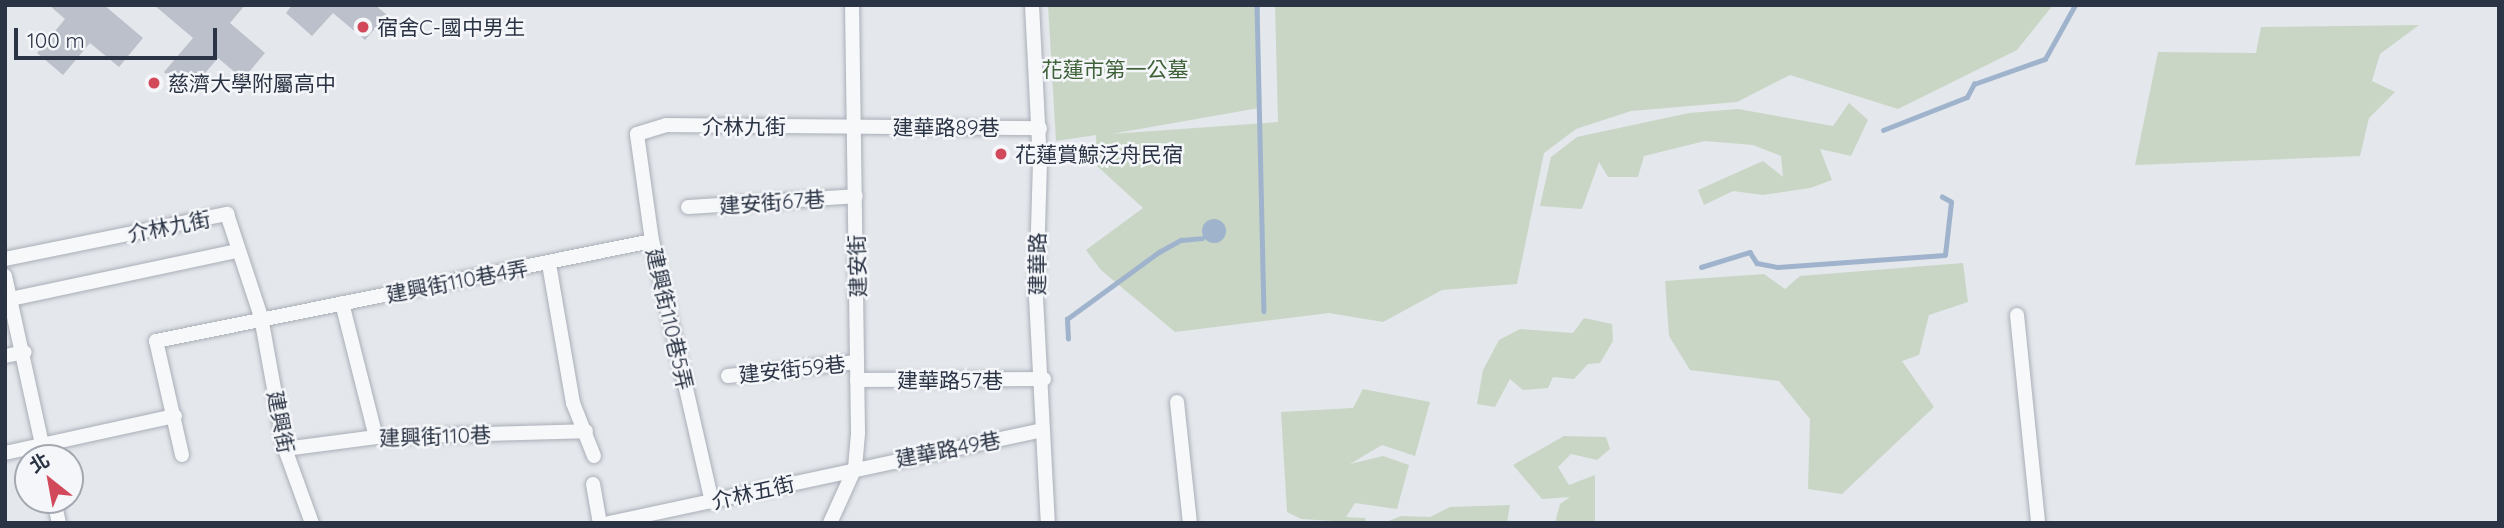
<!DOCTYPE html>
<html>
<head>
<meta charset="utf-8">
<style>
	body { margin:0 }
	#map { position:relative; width:2504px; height:528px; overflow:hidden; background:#e4e7ec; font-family:Quicksand,"Noto Sans TC",sans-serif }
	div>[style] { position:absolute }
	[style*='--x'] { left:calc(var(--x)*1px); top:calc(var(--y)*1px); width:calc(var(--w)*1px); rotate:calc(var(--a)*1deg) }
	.green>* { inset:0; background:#c9d6c5 }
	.water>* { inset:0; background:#9fb4cc }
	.round { border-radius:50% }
	.stream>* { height:4.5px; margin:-2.25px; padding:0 2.25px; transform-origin:2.25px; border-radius:2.25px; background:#9fb4cc }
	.building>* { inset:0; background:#bbc0ca }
	.roads { filter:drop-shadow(0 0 2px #a9aeb7) drop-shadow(0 0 2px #a9aeb7) }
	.street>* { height:14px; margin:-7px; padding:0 7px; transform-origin:7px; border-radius:7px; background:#f7f8fa }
	.dots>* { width:19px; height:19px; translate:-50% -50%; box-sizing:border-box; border:4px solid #f4f6f9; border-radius:50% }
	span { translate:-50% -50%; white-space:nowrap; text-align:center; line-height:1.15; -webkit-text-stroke:5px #f4f6f9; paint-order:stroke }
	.poi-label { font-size:21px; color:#2b3445 }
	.left { translate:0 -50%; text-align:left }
	.park-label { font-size:21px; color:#3f6138 }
	.street-label { font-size:21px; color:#2b3445 }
	.frame { position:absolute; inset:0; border:7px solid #2b3445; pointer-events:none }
	.north { position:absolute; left:14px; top:444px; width:70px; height:70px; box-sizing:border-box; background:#f4f6f9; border:2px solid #a4a8b1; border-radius:50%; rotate:329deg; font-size:19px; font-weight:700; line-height:28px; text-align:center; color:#2b3445 }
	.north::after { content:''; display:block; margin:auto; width:24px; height:32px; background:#d1495b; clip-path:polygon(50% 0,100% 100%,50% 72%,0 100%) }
	.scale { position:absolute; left:14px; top:28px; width:203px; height:32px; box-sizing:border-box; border:4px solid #2b3445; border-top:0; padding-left:9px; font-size:21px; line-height:24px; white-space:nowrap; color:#2b3445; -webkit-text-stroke:5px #f4f6f9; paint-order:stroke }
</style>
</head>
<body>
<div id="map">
	<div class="green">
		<i style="clip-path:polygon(1048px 5px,1260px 5px,1259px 108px,1111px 134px,1278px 122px,1275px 5px,2053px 5px,2017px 50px,1898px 109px,1790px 75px,1737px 102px,1631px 111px,1576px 129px,1544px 153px,1517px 284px,1442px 290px,1383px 322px,1329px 313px,1175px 332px,1101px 270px,1086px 250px,1143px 208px,1097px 166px,1096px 135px,1056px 141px)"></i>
		<i style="clip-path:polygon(2419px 25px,2380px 54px,2372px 81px,2395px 92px,2369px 118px,2360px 156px,2135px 165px,2158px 52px,2256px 53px,2261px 27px)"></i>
		<i style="clip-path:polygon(1849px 103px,1868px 120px,1851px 156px,1820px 149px,1832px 180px,1810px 188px,1763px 195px,1733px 191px,1704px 205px,1698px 190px,1763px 161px,1783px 177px,1781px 156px,1753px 145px,1705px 141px,1644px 156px,1638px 177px,1608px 177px,1599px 162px,1582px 209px,1540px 206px,1551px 157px,1577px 137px,1689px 113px,1738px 109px,1833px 126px)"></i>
		<i style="clip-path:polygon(1963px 263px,1968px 302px,1929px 315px,1919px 355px,1902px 361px,1934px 407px,1842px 494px,1808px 489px,1810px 419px,1779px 381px,1690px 370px,1669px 336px,1665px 281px,1764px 274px,1785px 289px,1800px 276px)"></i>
		<i style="clip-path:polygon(1584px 318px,1612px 324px,1613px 341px,1600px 363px,1588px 364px,1574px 379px,1553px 377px,1548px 388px,1523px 390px,1510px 379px,1495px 407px,1477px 404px,1483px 370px,1499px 340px,1520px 329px,1573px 333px)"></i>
		<i style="clip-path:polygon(1363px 389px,1430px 402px,1415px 456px,1382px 445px,1350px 464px,1383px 456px,1409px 465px,1397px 509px,1355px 503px,1346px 517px,1365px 518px,1366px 523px,1301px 519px,1287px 512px,1281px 412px,1353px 408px)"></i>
		<i style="clip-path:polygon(1564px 436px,1606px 437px,1610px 449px,1597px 460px,1571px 454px,1558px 467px,1569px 485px,1595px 475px,1595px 523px,1555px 523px,1560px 504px,1570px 497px,1542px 499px,1513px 465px)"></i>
		<i style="clip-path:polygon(1510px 505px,1507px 523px,1384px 523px,1401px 516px,1430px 517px,1450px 507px)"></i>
	</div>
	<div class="water">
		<i class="round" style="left:1202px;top:219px;width:24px;height:24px"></i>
	</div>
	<div class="stream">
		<i style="--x:1257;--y:5;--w:306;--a:88.7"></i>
		<i style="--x:1883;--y:130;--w:90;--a:-21.4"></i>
		<i style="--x:1967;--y:97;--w:15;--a:-62"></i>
		<i style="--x:1974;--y:84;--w:75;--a:-19.4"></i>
		<i style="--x:2045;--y:59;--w:62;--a:-60.9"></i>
		<i style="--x:1701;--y:267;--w:51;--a:-17"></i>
		<i style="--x:1750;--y:252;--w:13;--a:58"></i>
		<i style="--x:1757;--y:263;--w:20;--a:11"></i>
		<i style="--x:1777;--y:267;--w:168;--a:-4.1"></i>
		<i style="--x:1945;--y:255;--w:53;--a:-83.5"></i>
		<i style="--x:1951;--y:202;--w:10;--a:-151"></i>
		<i style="--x:1068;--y:339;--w:20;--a:-93"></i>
		<i style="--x:1067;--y:319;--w:114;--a:-36.1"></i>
		<i style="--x:1159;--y:252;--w:25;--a:-29"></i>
		<i style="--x:1181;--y:240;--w:21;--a:-5"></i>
	</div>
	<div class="building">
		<i style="clip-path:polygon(49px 5px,104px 5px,143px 38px,119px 67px,90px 43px,63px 75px,37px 53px,65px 19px)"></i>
		<i style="clip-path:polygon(154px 5px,245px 5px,230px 23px,265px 53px,243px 79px,218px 58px,188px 93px,164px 72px,193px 38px)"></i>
		<i style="clip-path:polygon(292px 5px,375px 5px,387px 15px,365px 40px,333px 13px,312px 36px,286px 13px)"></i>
	</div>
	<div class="roads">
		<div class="street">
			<i style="--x:1032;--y:5;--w:157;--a:87.1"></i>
			<i style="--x:1040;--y:162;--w:135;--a:91.7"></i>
			<i style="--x:1036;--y:297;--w:226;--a:87"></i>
			<i style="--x:688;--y:207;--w:168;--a:-3.7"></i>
			<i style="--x:5;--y:259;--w:227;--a:-11.5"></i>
			<i style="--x:227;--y:214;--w:108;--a:71.7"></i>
			<i style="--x:261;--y:317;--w:134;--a:79.7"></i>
			<i style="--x:285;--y:449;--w:79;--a:70"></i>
			<i style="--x:549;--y:264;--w:141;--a:80.2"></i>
			<i style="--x:573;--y:403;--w:57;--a:68.4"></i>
			<i style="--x:5;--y:276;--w:186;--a:77.6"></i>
			<i style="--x:11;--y:299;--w:231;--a:-12"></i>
			<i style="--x:342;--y:303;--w:138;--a:75.8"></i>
			<i style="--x:2017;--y:315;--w:209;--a:84.2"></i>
			<i style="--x:5;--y:356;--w:20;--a:-11"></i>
			<i style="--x:728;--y:376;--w:129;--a:-6.2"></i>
			<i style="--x:857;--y:380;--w:187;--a:-0.3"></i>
			<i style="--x:1177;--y:402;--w:122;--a:83.9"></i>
			<i style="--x:285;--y:449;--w:92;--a:-7.5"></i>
			<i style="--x:376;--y:437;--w:210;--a:-1.6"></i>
			<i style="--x:5;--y:453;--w:174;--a:-12.3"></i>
			<i style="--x:182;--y:455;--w:117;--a:-102.8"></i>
			<i style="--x:156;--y:341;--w:506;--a:-11.4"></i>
			<i style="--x:593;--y:484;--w:40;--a:80"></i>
			<i style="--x:54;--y:500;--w:24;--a:78"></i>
			<i style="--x:712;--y:502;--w:268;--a:-102.9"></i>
			<i style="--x:652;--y:241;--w:108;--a:-98"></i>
			<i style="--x:637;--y:134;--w:30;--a:-17"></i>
			<i style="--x:666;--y:125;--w:374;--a:0.5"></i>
			<i style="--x:609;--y:523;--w:443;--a:-12.1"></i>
			<i style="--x:830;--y:523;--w:60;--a:-65.6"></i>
			<i style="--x:855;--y:468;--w:36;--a:-85"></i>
			<i style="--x:858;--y:432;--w:427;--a:-90.8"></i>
		</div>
	</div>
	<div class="dots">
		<i style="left:363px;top:27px;background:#d1495b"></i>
		<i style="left:154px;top:83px;background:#d1495b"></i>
		<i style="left:1001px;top:154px;background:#d1495b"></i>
	</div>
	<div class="poi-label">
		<span class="left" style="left:377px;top:27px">宿舍C-國中男生</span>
		<span class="left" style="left:168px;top:83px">慈濟大學附屬高中</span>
		<span class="left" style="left:1015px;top:154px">花蓮賞鯨泛舟民宿</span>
	</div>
	<div class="park-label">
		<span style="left:1115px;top:69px">花蓮市第一公墓</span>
	</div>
	<div class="street-label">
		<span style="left:744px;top:126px">介林九街</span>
		<span style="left:946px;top:127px">建華路89巷</span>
		<span style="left:772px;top:202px;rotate:-4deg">建安街67巷</span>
		<span style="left:169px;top:226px;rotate:-11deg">介林九街</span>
		<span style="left:1037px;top:264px;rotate:-90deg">建華路</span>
		<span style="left:857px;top:266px;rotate:-92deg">建安街</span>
		<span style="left:457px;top:281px;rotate:-11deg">建興街110巷4弄</span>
		<span style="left:670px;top:319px;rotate:77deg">建興街110巷5弄</span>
		<span style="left:792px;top:369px;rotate:-6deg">建安街59巷</span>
		<span style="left:950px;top:380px">建華路57巷</span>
		<span style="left:281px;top:422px;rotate:79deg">建興街</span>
		<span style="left:435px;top:436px;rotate:-2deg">建興街110巷</span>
		<span style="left:948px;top:449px;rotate:-11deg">建華路49巷</span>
		<span style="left:753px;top:492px;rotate:-13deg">介林五街</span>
	</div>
	<div class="frame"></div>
	<div class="north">北</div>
	<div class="scale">100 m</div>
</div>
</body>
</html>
